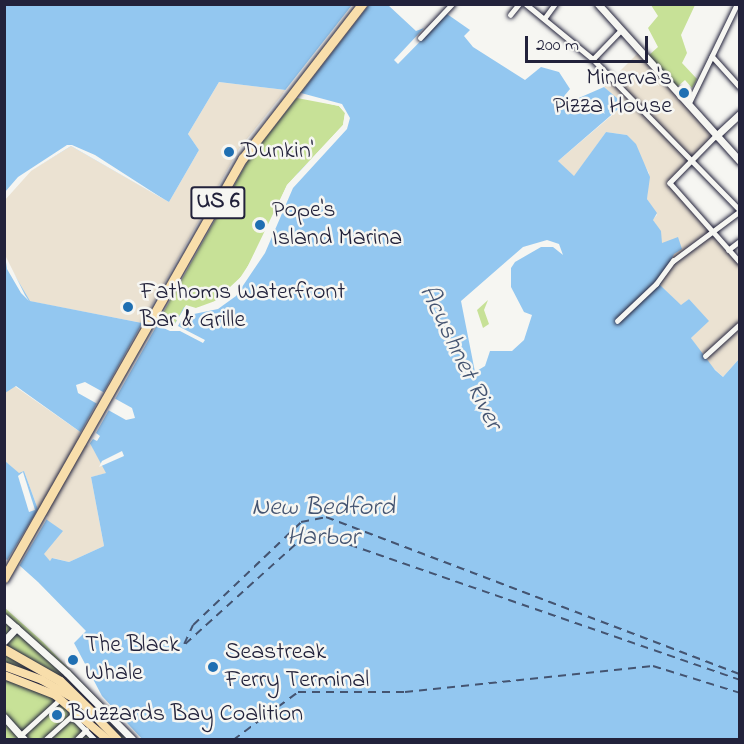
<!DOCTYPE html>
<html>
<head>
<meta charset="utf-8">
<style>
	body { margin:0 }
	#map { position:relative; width:744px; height:744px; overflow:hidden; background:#f6f6f2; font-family:"Indie Flower",sans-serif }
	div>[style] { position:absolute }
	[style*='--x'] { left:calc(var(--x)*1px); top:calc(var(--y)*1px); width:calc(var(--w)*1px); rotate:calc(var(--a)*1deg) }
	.built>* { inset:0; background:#ebe2d2 }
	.green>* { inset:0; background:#c7e197 }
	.water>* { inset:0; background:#93c7f0 }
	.pier>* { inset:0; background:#f6f6f2 }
	.ferry>* { height:1.5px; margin-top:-0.75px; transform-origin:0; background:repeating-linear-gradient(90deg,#445471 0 8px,transparent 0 14px) }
	.roads { filter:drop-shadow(0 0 2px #22223b) drop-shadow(0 0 2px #22223b) }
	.street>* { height:4.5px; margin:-2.25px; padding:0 2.25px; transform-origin:2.25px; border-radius:2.25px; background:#f6f6f2 }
	.secondary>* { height:7px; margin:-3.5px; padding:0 3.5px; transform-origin:3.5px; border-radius:3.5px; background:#f6f6f2 }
	.primary>* { height:8px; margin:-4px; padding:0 4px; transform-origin:4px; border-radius:4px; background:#f8deab }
	.highway>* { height:9px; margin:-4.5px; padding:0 4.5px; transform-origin:4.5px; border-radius:4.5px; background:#f8deab }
	.dots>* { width:16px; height:16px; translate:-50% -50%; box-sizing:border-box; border:3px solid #f6f6f2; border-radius:50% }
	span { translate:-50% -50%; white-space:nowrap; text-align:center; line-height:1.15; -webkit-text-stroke:5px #f6f6f2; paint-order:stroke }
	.shield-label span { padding:2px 4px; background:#f6f6f2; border:2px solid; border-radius:4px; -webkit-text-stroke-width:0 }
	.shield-label { font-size:22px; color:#22223b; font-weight:700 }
	.poi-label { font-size:24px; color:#22223b }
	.right { translate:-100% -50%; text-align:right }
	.left { translate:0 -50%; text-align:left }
	.water-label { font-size:26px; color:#445471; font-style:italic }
	.frame { position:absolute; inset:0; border:6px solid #22223b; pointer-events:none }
	.scale { position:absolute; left:525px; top:36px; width:123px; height:27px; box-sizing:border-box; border:3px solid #22223b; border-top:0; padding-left:8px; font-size:18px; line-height:21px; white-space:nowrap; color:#22223b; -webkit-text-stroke:4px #f6f6f2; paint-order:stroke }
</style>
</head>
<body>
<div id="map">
	<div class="built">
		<i style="clip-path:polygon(639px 52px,716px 136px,670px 183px,739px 262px,739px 359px,723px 377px,705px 360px,691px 338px,708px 321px,689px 299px,681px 306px,660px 285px,665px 245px,648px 243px,660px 231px,649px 214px,653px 219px,657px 215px,647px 199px,649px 173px,627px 135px,606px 132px,574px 177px,558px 161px,624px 105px,604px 87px)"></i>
		<i style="clip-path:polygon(219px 82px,286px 90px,239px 149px,142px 323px,29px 301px,5px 257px,6px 193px,43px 160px,71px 146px,169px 202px,199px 150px,188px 134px)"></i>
		<i style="clip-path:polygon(13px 385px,86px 436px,107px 473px,91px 477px,104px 546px,69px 562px,53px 558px,50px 561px,43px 554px,47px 549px,40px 515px,24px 471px,19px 474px,5px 461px,5px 393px)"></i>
	</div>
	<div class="green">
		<i style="clip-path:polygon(651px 5px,695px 5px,681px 35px,687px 53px,682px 63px,697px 79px,692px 88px,685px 80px,677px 87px,648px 56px,658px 47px,648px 28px,658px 16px)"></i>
		<i style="clip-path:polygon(297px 98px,339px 106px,345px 113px,343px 125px,287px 185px,244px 274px,215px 301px,196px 308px,184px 308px,172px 329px,158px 322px,249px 159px)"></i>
		<i style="clip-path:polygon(488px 300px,484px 310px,489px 324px,483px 328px,477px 310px)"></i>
		<i style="clip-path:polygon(4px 607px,43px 642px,137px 739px,5px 739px)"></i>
	</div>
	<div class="water">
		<i style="clip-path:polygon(evenodd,5px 5px,388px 5px,416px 31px,424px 28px,394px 60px,398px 64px,447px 14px,470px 30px,464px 36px,473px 47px,525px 80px,541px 67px,559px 72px,570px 89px,565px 95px,572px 101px,604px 87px,624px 104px,558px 161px,574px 176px,606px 132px,627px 135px,636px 144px,650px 177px,647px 199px,657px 213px,653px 220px,661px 231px,662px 243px,678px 237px,682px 249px,674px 254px,660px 285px,681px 305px,689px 299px,709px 321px,691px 338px,715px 370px,723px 377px,739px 359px,739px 739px,142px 739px,102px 696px,74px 643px,86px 631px,38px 582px,19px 565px,5px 559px,5px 461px,19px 473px,24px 471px,40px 515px,63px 531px,44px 554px,50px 561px,52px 558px,69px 562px,104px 546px,91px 477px,106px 473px,86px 436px,16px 386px,5px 393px,4px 257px,30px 301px,142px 323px,153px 330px,158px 322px,172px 329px,184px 307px,206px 310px,238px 286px,263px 247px,298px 173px,345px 125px,347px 116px,341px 106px,286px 90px,219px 82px,188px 134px,199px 150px,169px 202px,71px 146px,27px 173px,7px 193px,5px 200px,5px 5px,547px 240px,559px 244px,563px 255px,553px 247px,541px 247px,515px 262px,511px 268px,511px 287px,524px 312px,532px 315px,524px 340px,512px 351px,490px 351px,485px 366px,475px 372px,461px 301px,523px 247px,547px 240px,5px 5px,85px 382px,132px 408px,135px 418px,126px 420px,78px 393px,76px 385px,85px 382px)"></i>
	</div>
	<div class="pier">
		<i style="clip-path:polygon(352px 5px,369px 5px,301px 93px,342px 104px,350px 118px,347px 129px,293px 188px,265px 253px,236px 296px,218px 309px,194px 314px,194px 319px,186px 315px,191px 312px,187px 310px,178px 326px,205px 340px,203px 343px,180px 331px,170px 331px,157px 325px,114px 401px,102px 395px,144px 320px,152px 326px,159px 319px,172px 329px,186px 305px,196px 308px,209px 306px,236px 284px,257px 252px,287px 185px,343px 125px,345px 113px,339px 106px,283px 93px)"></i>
		<i style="clip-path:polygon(67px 145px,72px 145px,95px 155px,165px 200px,71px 146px,31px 171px,5px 200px,5px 192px,18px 177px)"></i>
		<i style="clip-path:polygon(5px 255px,25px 295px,29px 301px,21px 293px,7px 269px)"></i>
		<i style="clip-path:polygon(98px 401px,110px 408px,96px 433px,100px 436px,97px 441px,93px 439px,88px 446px,79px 435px)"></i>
		<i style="clip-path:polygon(122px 451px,124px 456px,99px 467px,102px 461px)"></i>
		<i style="clip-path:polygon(23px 472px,35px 510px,29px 512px,18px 476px)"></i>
		<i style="clip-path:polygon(38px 509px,48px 517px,18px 568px,5px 564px)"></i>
	</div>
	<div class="ferry">
		<i style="--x:184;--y:644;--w:21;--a:-65"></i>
		<i style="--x:193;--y:625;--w:149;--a:-43.6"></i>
		<i style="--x:301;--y:522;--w:25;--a:-11"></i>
		<i style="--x:326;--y:517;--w:443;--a:20.8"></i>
		<i style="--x:185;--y:644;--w:169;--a:-42.1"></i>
		<i style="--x:310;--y:531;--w:455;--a:19.1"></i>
		<i style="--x:233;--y:740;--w:81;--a:-36.4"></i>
		<i style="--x:298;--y:692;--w:107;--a:0"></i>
		<i style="--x:405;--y:692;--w:249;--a:-6"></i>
		<i style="--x:653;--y:666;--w:91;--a:17.2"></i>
	</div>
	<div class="roads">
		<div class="street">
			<i style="--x:526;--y:4;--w:87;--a:39.4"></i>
			<i style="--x:593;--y:59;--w:211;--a:45.8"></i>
			<i style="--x:510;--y:15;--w:14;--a:-51"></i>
			<i style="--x:544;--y:19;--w:19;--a:-54"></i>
			<i style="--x:420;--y:38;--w:47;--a:-46.7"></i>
			<i style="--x:712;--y:56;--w:42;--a:47.9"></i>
			<i style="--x:593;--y:59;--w:39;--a:-46"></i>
			<i style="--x:688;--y:105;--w:112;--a:-64.1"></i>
			<i style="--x:716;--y:136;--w:66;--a:134.4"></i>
			<i style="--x:670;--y:183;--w:106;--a:48.5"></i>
			<i style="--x:728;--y:250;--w:15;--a:-37"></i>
			<i style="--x:617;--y:321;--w:54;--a:-43.5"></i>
			<i style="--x:656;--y:284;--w:29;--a:-54"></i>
			<i style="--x:673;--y:261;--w:84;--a:-36.7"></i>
			<i style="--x:705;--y:356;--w:47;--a:-42.4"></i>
			<i style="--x:21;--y:735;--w:49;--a:-42.5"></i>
			<i style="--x:45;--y:740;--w:36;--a:-42"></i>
			<i style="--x:72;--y:716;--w:33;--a:46"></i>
			<i style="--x:76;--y:740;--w:14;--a:-45"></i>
		</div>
		<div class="secondary">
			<i style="--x:598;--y:4;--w:212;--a:47.9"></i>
			<i style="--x:716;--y:136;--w:33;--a:-43"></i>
			<i style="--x:4;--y:617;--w:84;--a:41.6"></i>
			<i style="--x:67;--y:673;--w:94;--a:45.4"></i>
			<i style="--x:4;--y:641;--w:18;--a:-47"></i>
			<i style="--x:4;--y:717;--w:31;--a:48"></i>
		</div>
		<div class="primary">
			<i style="--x:4;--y:666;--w:40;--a:20.2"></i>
			<i style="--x:42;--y:680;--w:36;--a:30"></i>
			<i style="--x:4;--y:675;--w:55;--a:21.4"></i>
			<i style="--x:55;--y:695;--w:70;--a:40.3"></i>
			<i style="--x:92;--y:713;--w:37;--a:46"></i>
		</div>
		<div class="highway">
			<i style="--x:4;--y:578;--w:483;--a:-60.4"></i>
			<i style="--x:243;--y:158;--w:195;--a:-52.3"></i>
			<i style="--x:4;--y:649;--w:64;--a:29.7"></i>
			<i style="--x:60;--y:681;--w:50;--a:44.2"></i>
		</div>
	</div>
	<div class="dots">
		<i style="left:684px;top:93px;background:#1f6fb2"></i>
		<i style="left:229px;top:152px;background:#1f6fb2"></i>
		<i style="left:260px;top:225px;background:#1f6fb2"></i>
		<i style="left:128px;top:307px;background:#1f6fb2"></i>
		<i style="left:73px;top:660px;background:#1f6fb2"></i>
		<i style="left:213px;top:667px;background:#1f6fb2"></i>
		<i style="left:57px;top:715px;background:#1f6fb2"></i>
	</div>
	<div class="shield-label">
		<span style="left:218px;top:203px">US 6</span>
	</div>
	<div class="poi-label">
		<span class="right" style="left:672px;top:93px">Minerva's<br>Pizza House</span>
		<span class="left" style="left:241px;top:152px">Dunkin'</span>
		<span class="left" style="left:272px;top:225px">Pope's<br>Island Marina</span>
		<span class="left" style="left:140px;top:307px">Fathoms Waterfront<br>Bar &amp; Grille</span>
		<span class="left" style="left:85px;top:660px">The Black<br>Whale</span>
		<span class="left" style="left:225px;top:667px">Seastreak<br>Ferry Terminal</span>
		<span class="left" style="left:69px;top:715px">Buzzards Bay Coalition</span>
	</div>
	<div class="water-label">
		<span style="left:459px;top:358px;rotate:64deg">Acushnet River</span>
		<span style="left:323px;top:524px">New Bedford<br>Harbor</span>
	</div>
	<div class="frame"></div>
	<div class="scale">200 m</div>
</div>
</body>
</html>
